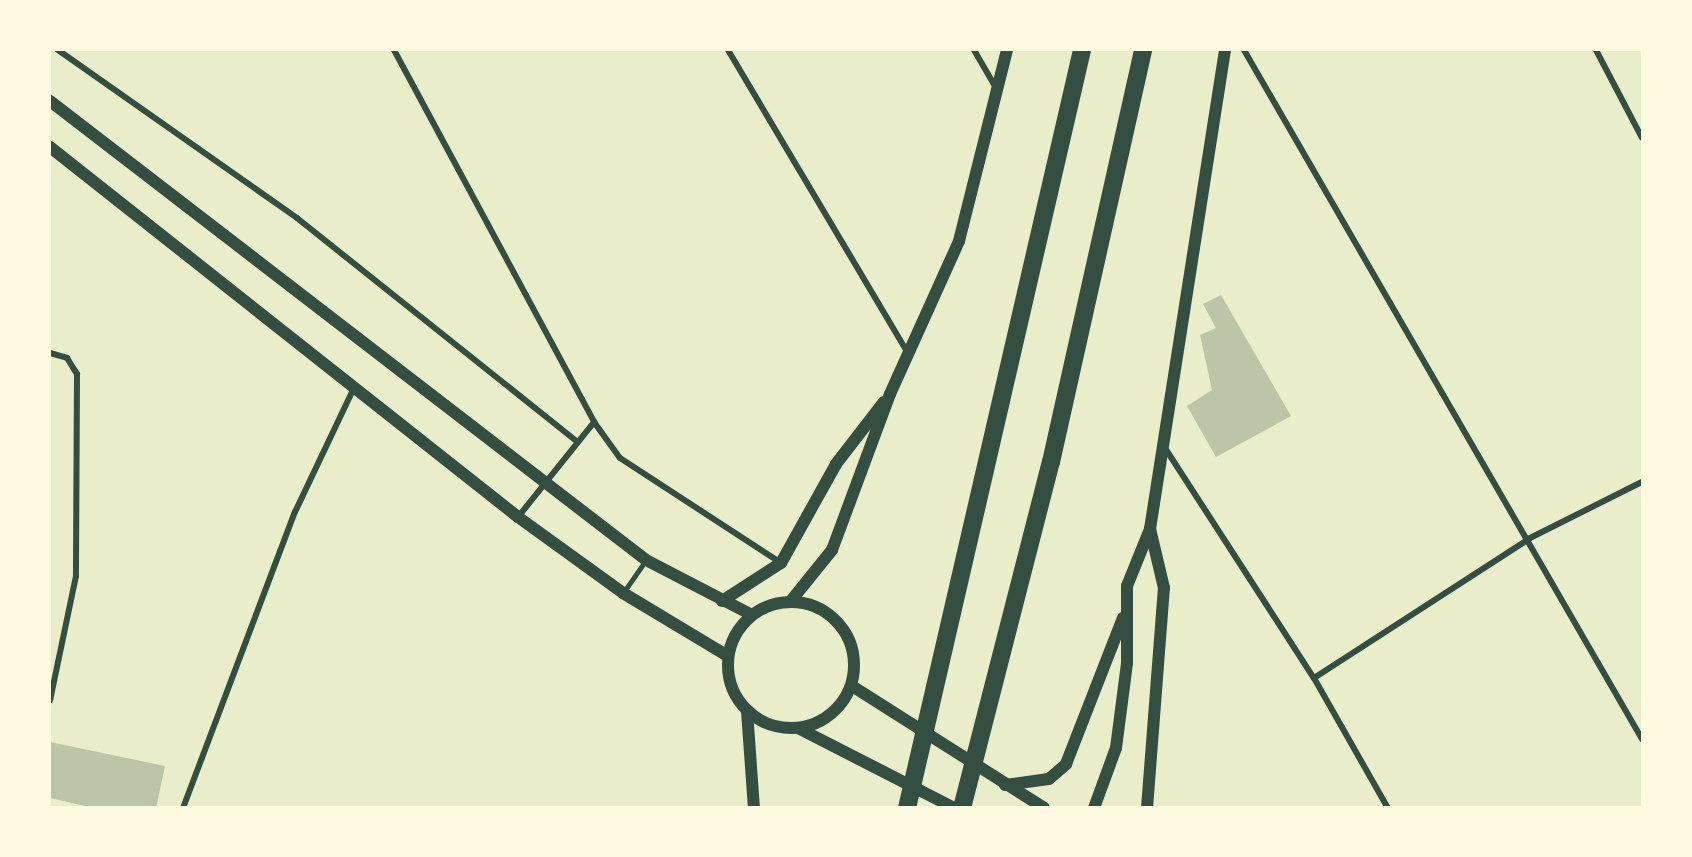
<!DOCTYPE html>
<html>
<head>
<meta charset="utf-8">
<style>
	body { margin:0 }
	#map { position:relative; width:1692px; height:857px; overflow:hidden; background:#e9edc9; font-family:Signika,sans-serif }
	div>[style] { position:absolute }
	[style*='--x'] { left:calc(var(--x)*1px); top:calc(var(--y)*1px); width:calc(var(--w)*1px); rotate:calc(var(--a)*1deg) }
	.building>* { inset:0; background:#bcc5a7 }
	.service>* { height:4.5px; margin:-2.25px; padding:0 2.25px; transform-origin:2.25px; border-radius:2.25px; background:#344e41 }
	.minor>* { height:6px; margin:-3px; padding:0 3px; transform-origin:3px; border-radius:3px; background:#344e41 }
	.secondary>* { height:12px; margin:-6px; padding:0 6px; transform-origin:6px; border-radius:6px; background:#344e41 }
	.secondary>.ring { margin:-6px; padding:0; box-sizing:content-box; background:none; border:12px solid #344e41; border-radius:50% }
	.motorway>* { height:18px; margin:-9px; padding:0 9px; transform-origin:9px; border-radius:9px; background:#344e41 }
	span { translate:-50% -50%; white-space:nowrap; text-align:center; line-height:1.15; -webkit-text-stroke:4.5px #fefae0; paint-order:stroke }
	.frame { position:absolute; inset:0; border:51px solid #fefae0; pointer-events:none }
</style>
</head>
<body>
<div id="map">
	<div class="building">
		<i style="clip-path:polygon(1221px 295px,1291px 416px,1216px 457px,1187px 406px,1212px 390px,1200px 335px,1216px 328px,1203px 304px)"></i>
		<i style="clip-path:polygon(50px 742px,165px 766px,156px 808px,94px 808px,50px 798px)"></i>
	</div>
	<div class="service">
		<i style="--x:623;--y:593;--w:40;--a:-55.1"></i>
	</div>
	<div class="minor">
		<i style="--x:58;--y:50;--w:292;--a:35.1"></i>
		<i style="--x:297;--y:218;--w:359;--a:38.6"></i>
		<i style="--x:394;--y:50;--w:422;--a:61.7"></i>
		<i style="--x:594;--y:422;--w:44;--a:54.2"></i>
		<i style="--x:620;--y:458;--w:192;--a:33.1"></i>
		<i style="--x:728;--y:50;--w:352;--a:59.3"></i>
		<i style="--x:974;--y:50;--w:44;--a:59.9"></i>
		<i style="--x:1244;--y:50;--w:796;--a:59.99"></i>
		<i style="--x:1596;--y:50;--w:99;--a:62.4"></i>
		<i style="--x:50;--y:353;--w:18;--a:16"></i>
		<i style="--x:67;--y:358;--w:19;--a:58"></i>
		<i style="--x:77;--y:374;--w:202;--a:90.3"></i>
		<i style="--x:76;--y:576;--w:127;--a:101.8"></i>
		<i style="--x:1165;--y:448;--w:274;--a:57.1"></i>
		<i style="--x:1314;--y:678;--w:150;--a:60.4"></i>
		<i style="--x:518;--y:517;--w:122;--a:-51.3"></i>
		<i style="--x:1314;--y:678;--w:257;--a:-32.9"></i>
		<i style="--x:1530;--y:538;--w:125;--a:-26.6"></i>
		<i style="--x:183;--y:808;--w:316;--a:-69.3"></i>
		<i style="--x:295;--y:512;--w:137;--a:-64.6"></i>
	</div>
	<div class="secondary">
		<i style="--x:50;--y:101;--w:752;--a:37.6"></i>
		<i style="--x:646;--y:560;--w:119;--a:27.4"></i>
		<i style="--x:50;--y:147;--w:597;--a:38.33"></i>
		<i style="--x:518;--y:517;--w:130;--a:35.9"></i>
		<i style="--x:623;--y:593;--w:122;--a:31"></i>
		<i style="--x:722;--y:601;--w:70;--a:-32.8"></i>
		<i style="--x:781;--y:563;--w:113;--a:-60.9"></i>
		<i style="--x:836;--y:464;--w:78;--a:-52.3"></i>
		<i class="ring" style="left:728px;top:602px;width:114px;height:114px"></i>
		<i style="--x:790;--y:602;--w:67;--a:-51.1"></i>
		<i style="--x:832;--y:550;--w:166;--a:-69.6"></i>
		<i style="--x:890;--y:394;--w:168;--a:-65.7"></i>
		<i style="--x:959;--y:241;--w:197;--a:-75.9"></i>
		<i style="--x:852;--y:686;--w:227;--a:32.4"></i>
		<i style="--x:747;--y:711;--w:97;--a:85.9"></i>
		<i style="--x:798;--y:728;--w:175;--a:27.1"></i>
		<i style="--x:1005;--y:785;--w:44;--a:-7.8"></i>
		<i style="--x:1049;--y:779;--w:23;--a:-41"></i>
		<i style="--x:1066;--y:764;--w:157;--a:-68.7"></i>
		<i style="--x:1094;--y:808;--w:64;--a:-69.9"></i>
		<i style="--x:1116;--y:748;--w:86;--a:-82.6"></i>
		<i style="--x:1127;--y:663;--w:77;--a:-90"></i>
		<i style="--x:1127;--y:586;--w:61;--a:-68"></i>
		<i style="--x:1147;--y:808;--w:221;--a:-85.6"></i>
		<i style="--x:1164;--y:588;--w:61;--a:-103.3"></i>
		<i style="--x:1150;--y:529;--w:485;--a:-81.1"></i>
	</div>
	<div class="motorway">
		<i style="--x:907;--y:808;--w:778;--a:-77"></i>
		<i style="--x:962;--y:808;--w:357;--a:-75.6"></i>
		<i style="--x:1051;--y:462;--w:422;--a:-77.4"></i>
	</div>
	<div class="frame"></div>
</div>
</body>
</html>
